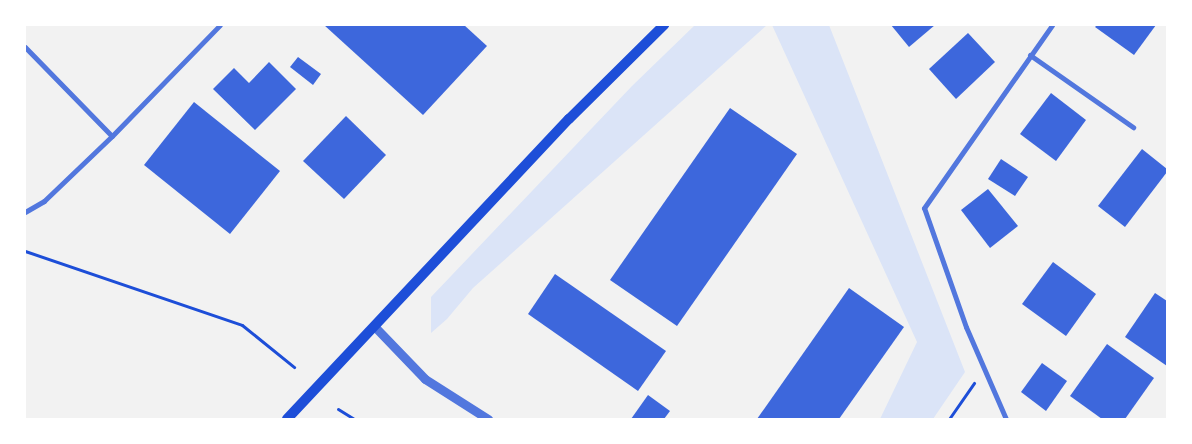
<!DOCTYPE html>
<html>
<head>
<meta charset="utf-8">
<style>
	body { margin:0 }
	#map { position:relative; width:1192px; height:444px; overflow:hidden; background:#f2f2f2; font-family:Karla,sans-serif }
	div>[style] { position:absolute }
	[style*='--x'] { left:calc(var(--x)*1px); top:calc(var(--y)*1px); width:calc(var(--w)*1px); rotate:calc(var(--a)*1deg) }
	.green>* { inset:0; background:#dbe4f7 }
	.building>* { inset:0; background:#3d67dc }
	.path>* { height:3px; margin:-1.5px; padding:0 1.5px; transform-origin:1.5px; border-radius:1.5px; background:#1d4ed8 }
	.minor>* { height:5px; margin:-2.5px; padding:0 2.5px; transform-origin:2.5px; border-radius:2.5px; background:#5277de }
	.tertiary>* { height:9px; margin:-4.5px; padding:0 4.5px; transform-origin:4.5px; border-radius:4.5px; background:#5277de }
	.secondary>* { height:10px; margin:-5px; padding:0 5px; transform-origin:5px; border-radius:5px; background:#1d4ed8 }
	span { translate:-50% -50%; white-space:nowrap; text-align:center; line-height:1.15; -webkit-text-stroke:4px #fff; paint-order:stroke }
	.frame { position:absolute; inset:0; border:26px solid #fff; pointer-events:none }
</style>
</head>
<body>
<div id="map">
	<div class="green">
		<i style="clip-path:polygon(695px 25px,767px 25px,473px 288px,447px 319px,431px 333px,431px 297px,632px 86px)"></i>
		<i style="clip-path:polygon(772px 25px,829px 25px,965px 372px,933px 419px,880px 419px,917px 342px)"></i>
	</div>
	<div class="building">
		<i style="clip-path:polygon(324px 25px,464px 25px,487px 46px,423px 115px)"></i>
		<i style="clip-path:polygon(891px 25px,935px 25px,909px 47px)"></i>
		<i style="clip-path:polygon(1097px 25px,1156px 25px,1134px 55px,1095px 27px)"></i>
		<i style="clip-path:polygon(968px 33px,995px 62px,956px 99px,929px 69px)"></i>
		<i style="clip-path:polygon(298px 57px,321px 74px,313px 85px,290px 67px)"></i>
		<i style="clip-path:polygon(269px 62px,296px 89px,255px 130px,213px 89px,234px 68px,249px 83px)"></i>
		<i style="clip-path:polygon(1051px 93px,1086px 120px,1056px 161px,1020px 134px)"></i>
		<i style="clip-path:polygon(194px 102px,280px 171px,230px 234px,144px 165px)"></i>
		<i style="clip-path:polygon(730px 108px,797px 154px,677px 326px,610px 280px)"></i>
		<i style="clip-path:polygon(346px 116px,386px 155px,344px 199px,303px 161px)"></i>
		<i style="clip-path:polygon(1142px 149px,1167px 169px,1167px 172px,1125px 227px,1098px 206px)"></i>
		<i style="clip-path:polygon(1001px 159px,1028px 177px,1015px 196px,988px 179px)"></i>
		<i style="clip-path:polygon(988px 189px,1018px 226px,990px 248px,961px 210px)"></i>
		<i style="clip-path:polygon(1053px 262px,1096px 294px,1066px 336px,1022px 304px)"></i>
		<i style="clip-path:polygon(555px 274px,666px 351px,638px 391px,528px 314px)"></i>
		<i style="clip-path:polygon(849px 288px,904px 327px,839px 419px,757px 419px)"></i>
		<i style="clip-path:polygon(1155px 293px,1167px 301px,1167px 366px,1125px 337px)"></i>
		<i style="clip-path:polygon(1107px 344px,1154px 378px,1125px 419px,1102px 419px,1070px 396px)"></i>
		<i style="clip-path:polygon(1042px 363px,1067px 381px,1046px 411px,1021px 392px)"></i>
		<i style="clip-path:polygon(648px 395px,670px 411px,664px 419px,631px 419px)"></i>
	</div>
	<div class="path">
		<i style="--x:25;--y:251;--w:229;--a:18.8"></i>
		<i style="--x:242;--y:325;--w:67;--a:38.9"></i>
		<i style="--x:338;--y:409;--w:19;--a:32"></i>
		<i style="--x:949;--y:419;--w:44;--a:-55.2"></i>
	</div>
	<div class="minor">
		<i style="--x:25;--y:47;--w:124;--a:45.7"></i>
		<i style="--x:1030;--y:55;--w:126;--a:35"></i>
		<i style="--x:25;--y:212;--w:22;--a:-30"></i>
		<i style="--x:44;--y:201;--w:94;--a:-43.7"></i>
		<i style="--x:112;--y:136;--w:155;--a:-45.8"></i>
		<i style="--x:1006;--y:419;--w:100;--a:-113.5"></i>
		<i style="--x:966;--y:327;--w:126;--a:-109.4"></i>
		<i style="--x:924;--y:208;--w:223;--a:-55"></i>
	</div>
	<div class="tertiary">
		<i style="--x:375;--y:327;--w:72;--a:46.1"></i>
		<i style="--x:425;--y:379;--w:75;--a:32.4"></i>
	</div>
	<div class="secondary">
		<i style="--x:287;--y:419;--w:412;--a:-46.8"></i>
		<i style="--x:569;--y:119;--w:134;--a:-44.7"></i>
	</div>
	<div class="frame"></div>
</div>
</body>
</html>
